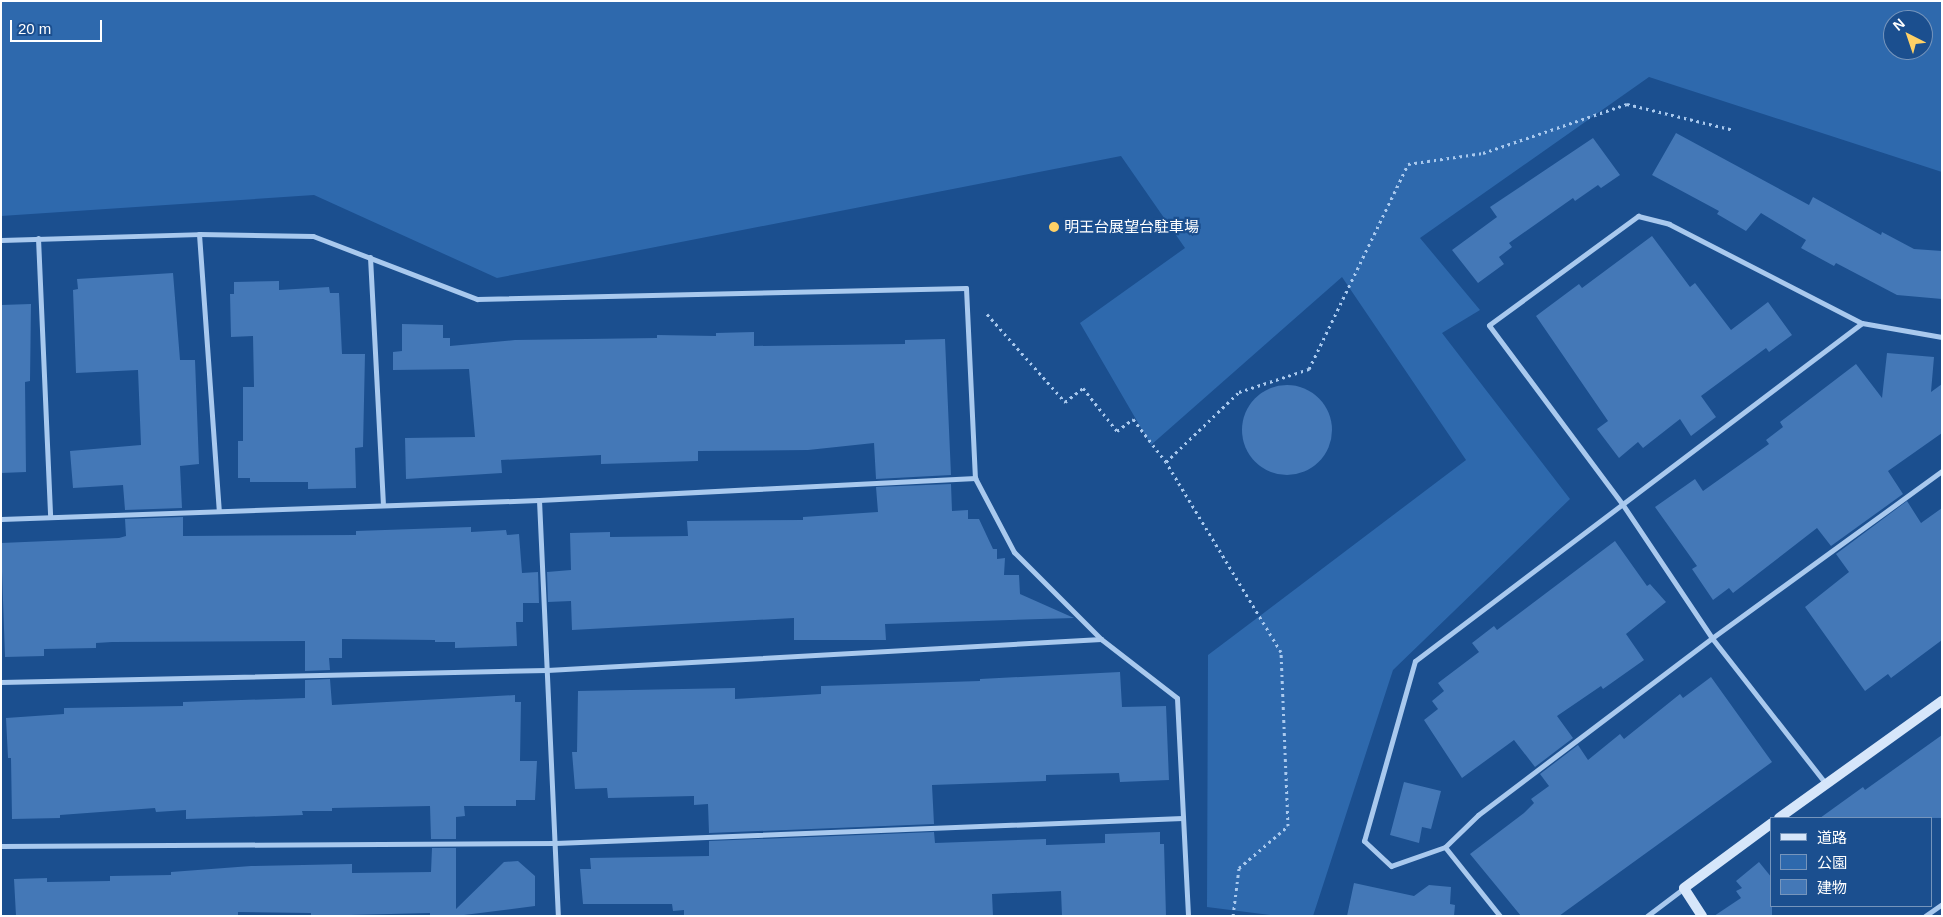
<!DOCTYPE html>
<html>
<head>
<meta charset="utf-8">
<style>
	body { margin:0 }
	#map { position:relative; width:1943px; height:917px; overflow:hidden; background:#1b4f8f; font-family:Arial,"Noto Sans JP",sans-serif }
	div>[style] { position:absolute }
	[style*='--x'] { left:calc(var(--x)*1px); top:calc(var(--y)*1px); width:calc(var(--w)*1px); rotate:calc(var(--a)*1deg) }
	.green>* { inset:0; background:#2e69ad }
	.building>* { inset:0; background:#4478b7 }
	.round { border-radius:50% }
	.path>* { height:3px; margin-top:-1.5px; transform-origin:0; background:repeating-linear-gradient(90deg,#a9c9ee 0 2.5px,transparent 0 6.5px) }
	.street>* { height:5px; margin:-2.5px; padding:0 2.5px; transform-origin:2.5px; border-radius:2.5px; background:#a9c9ee }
	.secondary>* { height:10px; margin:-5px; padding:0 5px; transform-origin:5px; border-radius:5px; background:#d6e6fa }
	.dots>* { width:14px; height:14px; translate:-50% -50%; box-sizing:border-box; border:2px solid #1b4f8f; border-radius:50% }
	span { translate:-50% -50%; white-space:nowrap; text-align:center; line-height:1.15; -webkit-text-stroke:4.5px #1b4f8f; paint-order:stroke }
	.poi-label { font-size:15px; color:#fff }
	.left { translate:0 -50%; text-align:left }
	.frame { position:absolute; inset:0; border:2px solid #fff; pointer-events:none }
	.legend { position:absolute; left:1770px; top:817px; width:162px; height:90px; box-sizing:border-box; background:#1b4f8f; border:1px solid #7695bc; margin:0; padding:6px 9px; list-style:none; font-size:15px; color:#fff }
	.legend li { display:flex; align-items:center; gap:10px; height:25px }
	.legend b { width:25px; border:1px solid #7695bc }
	.north { position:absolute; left:1883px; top:10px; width:50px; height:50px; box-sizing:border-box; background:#1b4f8f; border:1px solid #7695bc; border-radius:50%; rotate:319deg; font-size:14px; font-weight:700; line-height:20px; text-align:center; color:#fff }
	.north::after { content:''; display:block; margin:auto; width:18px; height:22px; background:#ffd166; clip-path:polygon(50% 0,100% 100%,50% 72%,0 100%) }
	.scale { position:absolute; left:10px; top:20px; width:92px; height:22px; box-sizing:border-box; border:2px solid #fff; border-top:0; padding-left:6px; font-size:15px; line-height:18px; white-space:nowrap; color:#fff; -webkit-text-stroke:4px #1b4f8f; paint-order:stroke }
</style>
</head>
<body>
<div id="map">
	<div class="green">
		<i style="clip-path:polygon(evenodd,1px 1px,1942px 1px,1942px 172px,1649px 77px,1420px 238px,1480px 310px,1442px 333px,1570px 499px,1393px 670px,1313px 916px,1279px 916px,1207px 907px,1208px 655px,1466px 460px,1342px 277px,1151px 445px,1080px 323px,1185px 248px,1121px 156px,497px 278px,314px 195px,1px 216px,1px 1px,1893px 20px,1923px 20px,1923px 50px,1893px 50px,1893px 20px)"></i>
	</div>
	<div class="building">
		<i style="clip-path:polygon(1676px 133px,1809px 205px,1813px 197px,1881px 235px,1882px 232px,1914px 249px,1942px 251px,1942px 299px,1897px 295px,1836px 263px,1834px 266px,1801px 248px,1806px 240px,1761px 213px,1746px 231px,1717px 214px,1719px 211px,1652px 175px)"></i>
		<i style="clip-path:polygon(1593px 138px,1620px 175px,1601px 188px,1598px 185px,1575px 201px,1573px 198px,1509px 243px,1512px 247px,1499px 257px,1504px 264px,1478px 283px,1452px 250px,1497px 217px,1490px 207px)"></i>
		<i style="clip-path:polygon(1652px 236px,1690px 287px,1695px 283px,1731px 330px,1768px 302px,1792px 335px,1769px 352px,1766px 348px,1701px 396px,1716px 417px,1691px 436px,1680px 419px,1643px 448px,1638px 442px,1619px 458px,1597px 429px,1608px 421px,1536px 316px,1579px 284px,1582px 288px)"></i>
		<i style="clip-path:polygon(173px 273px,180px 360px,195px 360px,199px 464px,180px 466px,182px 508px,125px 510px,123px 485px,73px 488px,70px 451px,141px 445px,138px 370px,76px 373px,73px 290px,78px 289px,77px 279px)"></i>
		<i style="clip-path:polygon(279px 281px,279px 290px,329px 287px,330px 293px,339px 293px,342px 354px,365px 354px,363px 447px,355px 448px,356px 488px,308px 489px,308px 482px,250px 482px,250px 478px,238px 478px,238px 441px,243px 441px,243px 387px,254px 387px,253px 336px,231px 337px,230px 294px,234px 294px,234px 282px)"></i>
		<i style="clip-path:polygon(31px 304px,30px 381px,25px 382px,26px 472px,1px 473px,1px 305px)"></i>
		<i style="clip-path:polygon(402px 324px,443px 325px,443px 338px,450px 338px,450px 346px,515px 340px,657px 338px,657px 335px,716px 336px,716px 333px,754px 332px,754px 346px,905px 344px,905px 340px,945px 339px,951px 475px,876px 479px,874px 443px,808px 450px,698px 451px,698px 461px,601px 464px,601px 455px,501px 460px,502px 473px,406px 479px,405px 438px,475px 437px,469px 369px,393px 370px,393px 352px,402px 351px)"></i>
		<i style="clip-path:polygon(1887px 353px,1934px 357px,1931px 392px,1942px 384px,1942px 433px,1888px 471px,1903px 494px,1831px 546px,1817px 528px,1733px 593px,1729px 588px,1713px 600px,1692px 569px,1697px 566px,1655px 507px,1695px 479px,1703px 491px,1769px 444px,1766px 440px,1783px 427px,1780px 422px,1856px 364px,1882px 398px)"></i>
		<i class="round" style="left:1242px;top:385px;width:90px;height:90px"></i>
		<i style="clip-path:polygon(951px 484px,952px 511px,968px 510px,968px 519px,979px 519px,993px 549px,997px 549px,997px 559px,1005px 558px,1004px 575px,1019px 575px,1020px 594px,1074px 618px,885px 624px,886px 640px,794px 640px,794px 618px,572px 630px,571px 601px,548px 602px,547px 572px,571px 570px,570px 533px,610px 532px,610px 537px,688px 536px,687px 521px,803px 520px,803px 517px,878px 512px,876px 487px)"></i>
		<i style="clip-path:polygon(1907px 501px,1921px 523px,1942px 508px,1942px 640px,1891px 678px,1888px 674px,1865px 691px,1805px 607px,1849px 572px,1836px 554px)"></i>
		<i style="clip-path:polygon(183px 517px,183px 536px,356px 535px,356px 531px,471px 527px,471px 532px,506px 530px,507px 535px,519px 534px,522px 573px,538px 572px,539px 603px,523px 603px,523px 622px,516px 622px,517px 646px,455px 648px,455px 642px,435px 642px,435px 640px,342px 639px,342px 658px,329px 658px,330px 670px,305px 671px,305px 641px,112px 642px,96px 643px,96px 648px,44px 649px,44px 656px,5px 657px,1px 543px,119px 538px,126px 536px,125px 519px)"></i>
		<i style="clip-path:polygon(1615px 541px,1647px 586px,1650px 584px,1666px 602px,1626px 634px,1644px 660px,1603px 689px,1601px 686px,1557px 716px,1573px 738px,1535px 767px,1514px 740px,1462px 778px,1424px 720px,1438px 709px,1432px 701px,1444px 691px,1438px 683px,1479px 652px,1472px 643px,1494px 626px,1497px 630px)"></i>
		<i style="clip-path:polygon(1120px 672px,1122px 707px,1166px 706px,1169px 780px,1120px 782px,1119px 773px,1046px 775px,1046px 781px,932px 785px,934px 824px,709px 833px,708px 804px,694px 805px,694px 796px,608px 798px,607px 788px,575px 789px,572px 752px,577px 752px,578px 691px,735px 688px,735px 699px,821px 694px,821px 686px,980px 681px,980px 679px)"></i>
		<i style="clip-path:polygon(1711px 677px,1772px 762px,1559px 916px,1521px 916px,1470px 854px,1524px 813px,1534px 803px,1531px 799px,1549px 786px,1540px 774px,1578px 745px,1588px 760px,1620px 734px,1624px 739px,1680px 694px,1683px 698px)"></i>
		<i style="clip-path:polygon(330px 679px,332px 705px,515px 695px,515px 702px,521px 702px,520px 761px,537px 761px,535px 800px,516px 800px,516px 806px,464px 806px,465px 816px,456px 817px,456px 839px,431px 839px,430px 806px,332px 808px,332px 811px,302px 811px,303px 815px,186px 819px,186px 810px,156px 812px,155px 808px,60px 815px,60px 818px,12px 819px,11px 758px,8px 758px,6px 718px,64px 714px,64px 708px,183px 706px,183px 702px,305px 698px,305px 680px)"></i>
		<i style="clip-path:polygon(1942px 735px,1942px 818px,1820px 818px,1863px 787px,1865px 790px)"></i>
		<i style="clip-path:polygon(1404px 782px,1441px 791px,1431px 829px,1422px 827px,1419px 843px,1390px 835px)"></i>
		<i style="clip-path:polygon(934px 832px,935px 843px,1046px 839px,1046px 845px,1105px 843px,1105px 834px,1160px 832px,1160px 844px,1164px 844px,1166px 916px,1062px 916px,1061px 891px,992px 894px,993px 916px,684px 916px,684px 910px,673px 911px,672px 904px,583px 904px,580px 869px,591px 869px,590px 858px,709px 856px,709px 841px)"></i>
		<i style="clip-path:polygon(432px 848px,456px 848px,456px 909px,504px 862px,518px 861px,535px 876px,535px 906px,456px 916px,430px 916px,430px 913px,311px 916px,311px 913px,238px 912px,238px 916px,16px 916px,14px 879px,47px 878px,47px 882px,110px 881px,110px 876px,171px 875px,171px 872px,251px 866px,352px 864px,352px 873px,431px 872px)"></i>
		<i style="clip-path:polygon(1759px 862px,1772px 878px,1772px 916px,1714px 916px,1741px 898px,1736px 891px,1742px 888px,1736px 881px)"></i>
		<i style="clip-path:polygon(1354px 883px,1414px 896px,1429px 885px,1451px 887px,1450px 904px,1455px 905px,1454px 916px,1347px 916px)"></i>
	</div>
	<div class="path">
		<i style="--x:987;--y:314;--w:118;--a:48.4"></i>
		<i style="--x:1065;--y:402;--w:23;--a:-38"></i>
		<i style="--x:1083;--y:388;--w:55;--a:51.7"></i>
		<i style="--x:1117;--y:431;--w:20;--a:-37"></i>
		<i style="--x:1133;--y:419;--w:54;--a:52.5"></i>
		<i style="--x:1233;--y:916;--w:48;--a:-82.9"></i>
		<i style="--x:1239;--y:868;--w:65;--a:-40.6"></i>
		<i style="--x:1288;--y:826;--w:174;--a:-92.3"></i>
		<i style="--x:1281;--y:652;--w:222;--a:-121.2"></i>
		<i style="--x:1166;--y:462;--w:101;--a:-43.8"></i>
		<i style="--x:1239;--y:392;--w:74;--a:-18.2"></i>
		<i style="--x:1309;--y:369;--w:228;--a:-64.2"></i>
		<i style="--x:1408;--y:164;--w:76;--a:-8.3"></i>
		<i style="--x:1483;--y:153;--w:152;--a:-18.8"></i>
		<i style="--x:1627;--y:104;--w:110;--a:13.7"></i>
	</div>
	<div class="street">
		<i style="--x:199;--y:234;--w:277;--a:85.9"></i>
		<i style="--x:38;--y:238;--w:279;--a:87.5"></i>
		<i style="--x:1;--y:240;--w:198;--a:-1.7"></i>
		<i style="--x:199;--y:234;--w:114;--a:1"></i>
		<i style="--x:313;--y:236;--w:176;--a:21"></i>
		<i style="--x:477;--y:299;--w:489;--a:-1.3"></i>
		<i style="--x:966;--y:288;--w:190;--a:87.3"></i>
		<i style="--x:975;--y:478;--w:84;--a:62.2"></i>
		<i style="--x:1014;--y:552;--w:123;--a:45"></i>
		<i style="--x:370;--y:257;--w:246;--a:87"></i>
		<i style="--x:539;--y:500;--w:416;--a:87.4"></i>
		<i style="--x:1;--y:519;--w:538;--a:-2.02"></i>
		<i style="--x:539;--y:500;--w:437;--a:-2.9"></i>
		<i style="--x:1;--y:682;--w:546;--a:-1.26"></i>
		<i style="--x:547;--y:670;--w:555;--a:-3.2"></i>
		<i style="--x:1101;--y:639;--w:96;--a:37.8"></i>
		<i style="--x:1177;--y:698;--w:218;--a:87.1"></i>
		<i style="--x:1826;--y:784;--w:185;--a:-128"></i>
		<i style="--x:1712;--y:638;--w:160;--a:-123.8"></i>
		<i style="--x:1623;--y:505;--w:224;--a:-126.7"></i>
		<i style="--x:1489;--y:325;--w:185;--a:-36.2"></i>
		<i style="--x:1638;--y:216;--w:32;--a:14"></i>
		<i style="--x:1669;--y:224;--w:217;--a:27.2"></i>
		<i style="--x:1862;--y:323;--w:81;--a:9.9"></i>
		<i style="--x:1;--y:846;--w:554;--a:-0.31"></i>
		<i style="--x:555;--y:843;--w:628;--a:-2.28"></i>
		<i style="--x:1445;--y:847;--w:46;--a:-44.1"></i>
		<i style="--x:1478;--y:815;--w:293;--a:-37.1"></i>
		<i style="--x:1712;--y:638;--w:284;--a:-36"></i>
		<i style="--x:1500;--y:916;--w:88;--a:-128.6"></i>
		<i style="--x:1445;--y:847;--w:57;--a:160.6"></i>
		<i style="--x:1391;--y:866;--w:37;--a:-137"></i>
		<i style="--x:1364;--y:841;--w:187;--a:-74.2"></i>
		<i style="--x:1415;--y:661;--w:560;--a:-37.09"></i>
		<i style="--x:1647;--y:916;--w:46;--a:-37.1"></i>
		<i style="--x:1925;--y:916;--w:21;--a:-35"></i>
	</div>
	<div class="secondary">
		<i style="--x:1779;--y:818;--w:201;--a:-35.7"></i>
		<i style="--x:1702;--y:916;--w:33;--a:-123"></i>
		<i style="--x:1684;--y:888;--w:109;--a:-36.5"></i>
	</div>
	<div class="dots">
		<i style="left:1054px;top:227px;background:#ffd166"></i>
	</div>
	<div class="poi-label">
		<span class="left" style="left:1064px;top:227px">明王台展望台駐車場</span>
	</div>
	<div class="frame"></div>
	<ul class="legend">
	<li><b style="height:6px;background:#d6e6fa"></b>道路</li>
	<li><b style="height:14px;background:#2e69ad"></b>公園</li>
	<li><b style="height:14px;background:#4478b7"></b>建物</li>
	</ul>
	<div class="north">N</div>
	<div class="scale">20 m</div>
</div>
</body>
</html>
